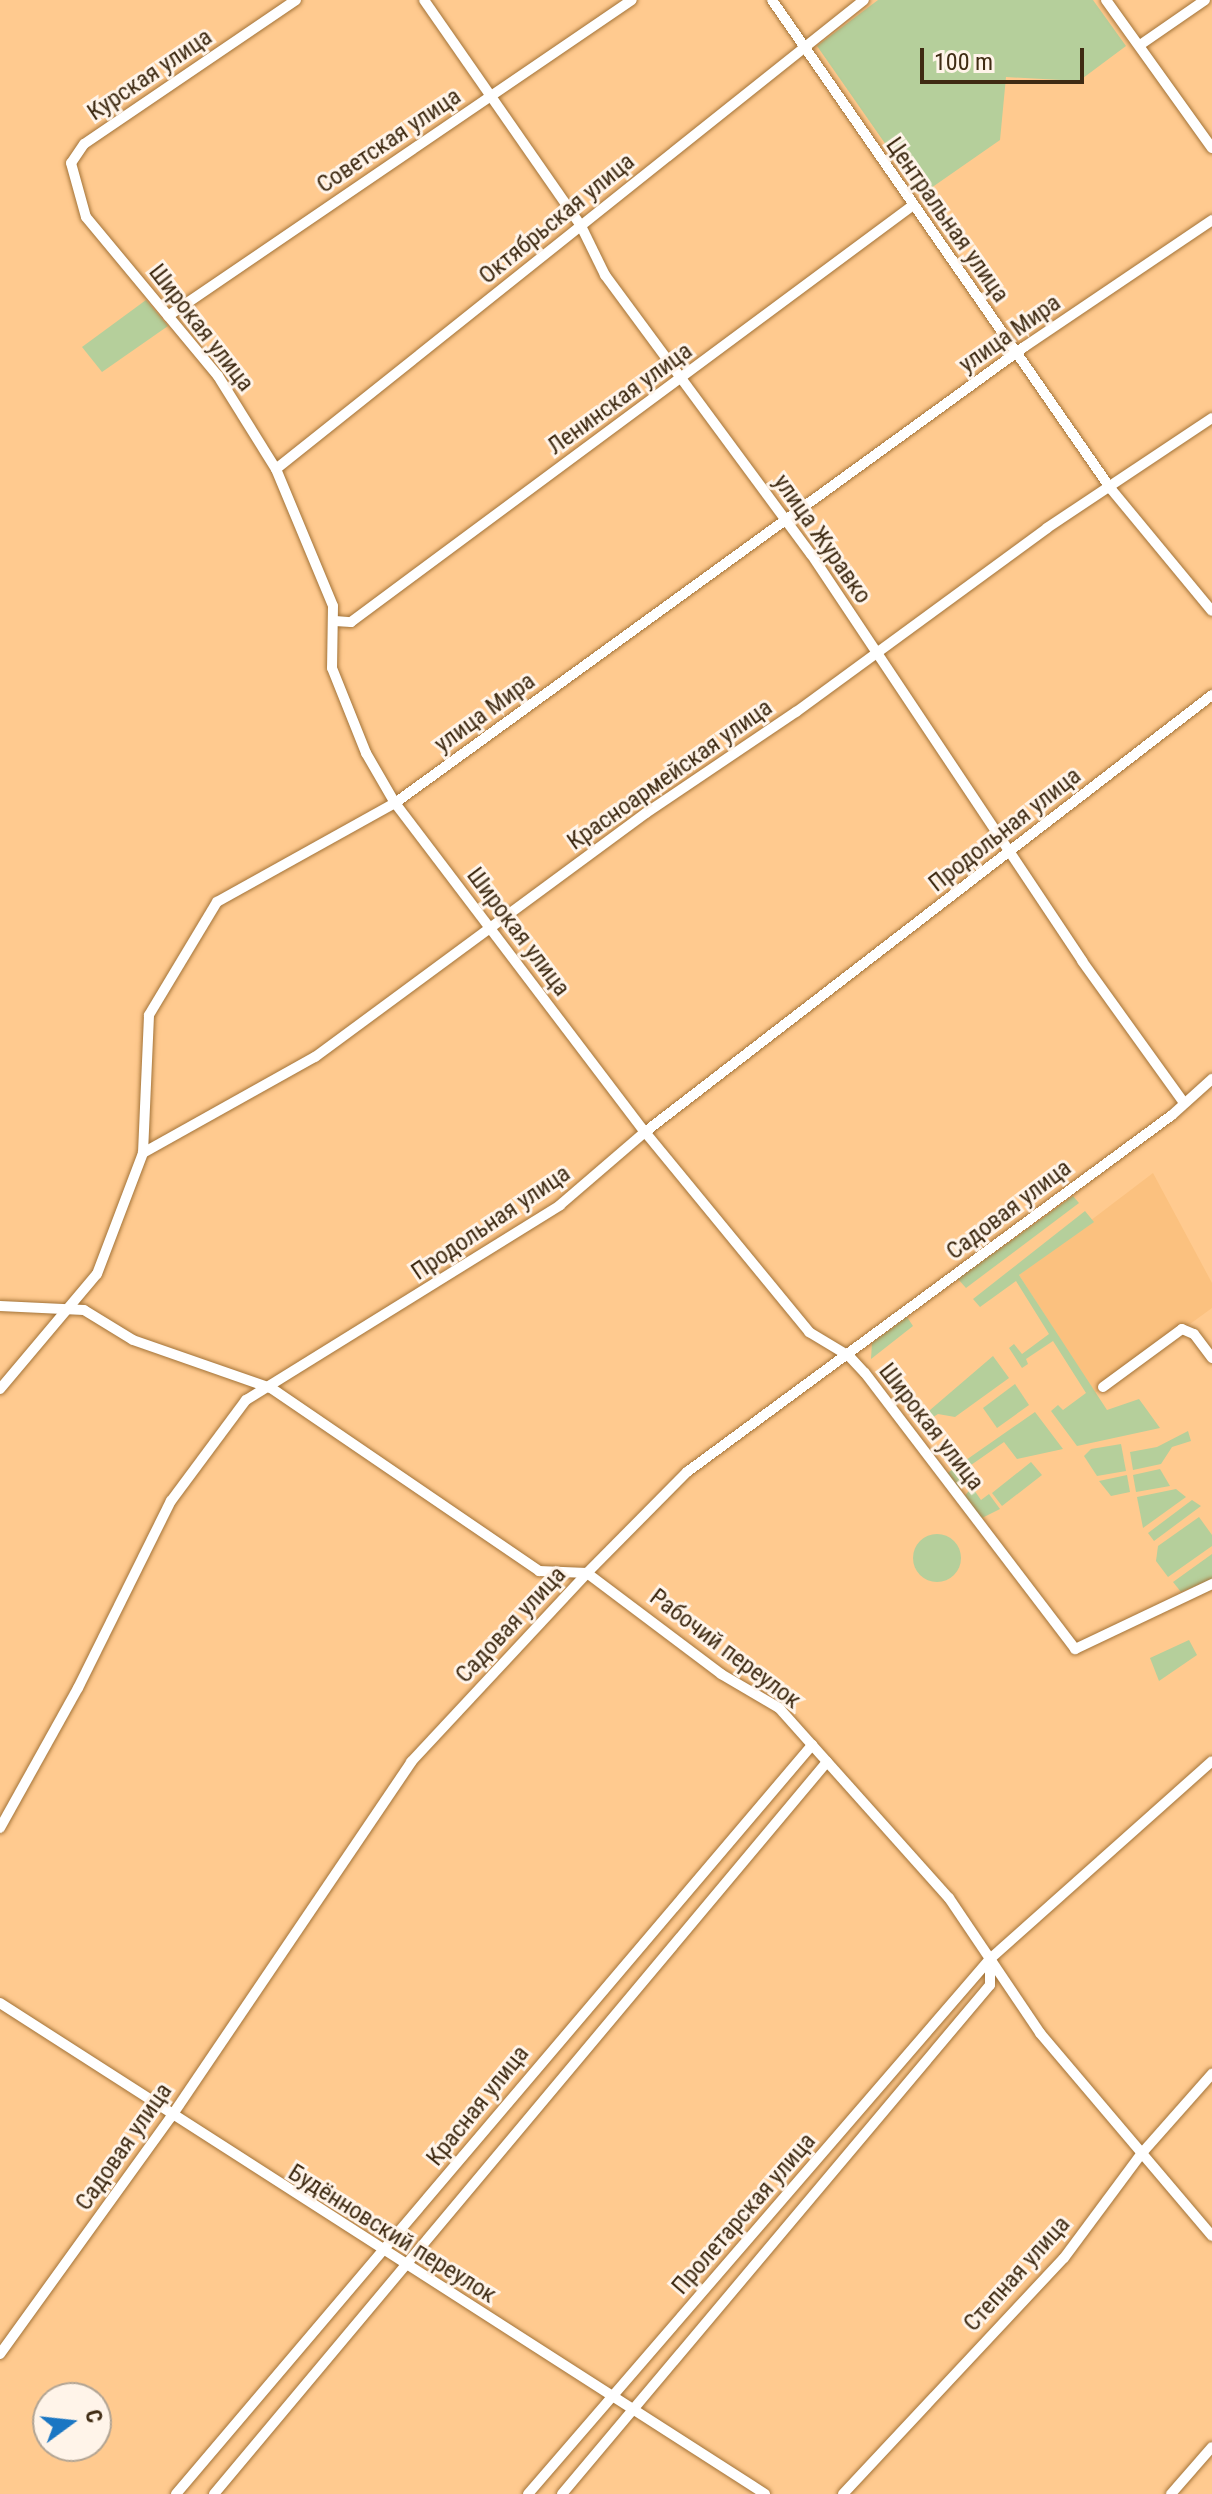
<!DOCTYPE html>
<html>
<head>
<meta charset="utf-8">
<style>
	body { margin:0 }
	#map { position:relative; width:1212px; height:2494px; overflow:hidden; background:#ffca8f; font-family:"Roboto Condensed",sans-serif }
	div>[style] { position:absolute }
	[style*='--x'] { left:calc(var(--x)*1px); top:calc(var(--y)*1px); width:calc(var(--w)*1px); rotate:calc(var(--a)*1deg) }
	.built>* { inset:0; background:#fbc17f }
	.green>* { inset:0; background:#b5cf9b }
	.round { border-radius:50% }
	.roads { filter:drop-shadow(0 0 2px #a37338) drop-shadow(0 0 2px #a37338) }
	.street>* { height:10px; margin:-5px; padding:0 5px; transform-origin:5px; border-radius:5px; background:#fff }
	span { translate:-50% -50%; white-space:nowrap; text-align:center; line-height:1.15; -webkit-text-stroke:6px #fff4e9; paint-order:stroke }
	.street-label { font-size:24px; color:#3f2b13 }
	.north { position:absolute; left:32px; top:2382px; width:80px; height:80px; box-sizing:border-box; background:#fff4e9; border:2px solid #b2a493; border-radius:50%; rotate:75deg; font-size:22px; font-weight:700; line-height:32px; text-align:center; color:#3f2b13 }
	.north::after { content:''; display:block; margin:auto; width:28px; height:36px; background:#1a76c3; clip-path:polygon(50% 0,100% 100%,50% 72%,0 100%) }
	.scale { position:absolute; left:920px; top:48px; width:164px; height:36px; box-sizing:border-box; border:4px solid #3f2b13; border-top:0; padding-left:10px; font-size:24px; line-height:28px; white-space:nowrap; color:#3f2b13; -webkit-text-stroke:6px #fff4e9; paint-order:stroke }
</style>
</head>
<body>
<div id="map">
	<div class="built">
		<i style="clip-path:polygon(1153px 1173px,1212px 1283px,1212px 1308px,1095px 1393px,1019px 1275px)"></i>
	</div>
	<div class="green">
		<i style="clip-path:polygon(878px 0,1093px 0,1126px 46px,1079px 81px,1006px 77px,1000px 140px,921px 195px,817px 46px)"></i>
		<i style="clip-path:polygon(146px 300px,168px 326px,102px 372px,82px 347px)"></i>
		<i style="clip-path:polygon(1073px 1196px,1079px 1203px,966px 1288px,958px 1279px)"></i>
		<i style="clip-path:polygon(1085px 1211px,1094px 1222px,1019px 1275px,1107px 1410px,1139px 1399px,1160px 1428px,1077px 1446px,1051px 1411px,1058px 1405px,1063px 1410px,1086px 1393px,1053px 1341px,1026px 1359px,1028px 1364px,1022px 1368px,1009px 1348px,1014px 1344px,1022px 1354px,1049px 1334px,1016px 1281px,980px 1307px,973px 1299px)"></i>
		<i style="clip-path:polygon(907px 1317px,913px 1326px,871px 1359px,872px 1343px)"></i>
		<i style="clip-path:polygon(993px 1356px,1009px 1378px,955px 1417px,938px 1414px,927px 1421px,923px 1416px)"></i>
		<i style="clip-path:polygon(1015px 1384px,1029px 1405px,997px 1428px,983px 1408px)"></i>
		<i style="clip-path:polygon(1035px 1412px,1063px 1449px,1017px 1459px,1004px 1442px,961px 1472px,969px 1484px,957px 1489px,946px 1474px)"></i>
		<i style="clip-path:polygon(1188px 1431px,1191px 1441px,1172px 1447px,1161px 1464px,1133px 1470px,1130px 1452px,1157px 1447px)"></i>
		<i style="clip-path:polygon(1121px 1444px,1126px 1471px,1097px 1476px,1084px 1456px,1091px 1449px)"></i>
		<i style="clip-path:polygon(1031px 1462px,1042px 1475px,1002px 1506px,992px 1493px)"></i>
		<i style="clip-path:polygon(1160px 1469px,1170px 1486px,1136px 1492px,1133px 1475px)"></i>
		<i style="clip-path:polygon(1127px 1475px,1130px 1492px,1111px 1496px,1099px 1481px)"></i>
		<i style="clip-path:polygon(972px 1487px,981px 1500px,989px 1494px,1000px 1509px,980px 1519px,963px 1498px)"></i>
		<i style="clip-path:polygon(1176px 1489px,1186px 1497px,1143px 1528px,1137px 1497px)"></i>
		<i style="clip-path:polygon(1192px 1500px,1201px 1506px,1154px 1541px,1148px 1533px)"></i>
		<i style="clip-path:polygon(1199px 1517px,1212px 1535px,1212px 1546px,1168px 1577px,1156px 1561px,1158px 1546px)"></i>
		<i class="round" style="left:913px;top:1534px;width:48px;height:48px"></i>
		<i style="clip-path:polygon(1212px 1554px,1212px 1579px,1181px 1592px,1173px 1582px)"></i>
		<i style="clip-path:polygon(1189px 1640px,1197px 1655px,1159px 1681px,1150px 1658px)"></i>
	</div>
	<div class="roads">
		<div class="street">
			<i style="--x:296;--y:0;--w:256;--a:145.8"></i>
			<i style="--x:84;--y:144;--w:23;--a:124"></i>
			<i style="--x:71;--y:163;--w:56;--a:74.5"></i>
			<i style="--x:86;--y:217;--w:207;--a:50.3"></i>
			<i style="--x:218;--y:376;--w:110;--a:58.1"></i>
			<i style="--x:276;--y:469;--w:148;--a:67.4"></i>
			<i style="--x:333;--y:606;--w:62;--a:90.9"></i>
			<i style="--x:332;--y:668;--w:92;--a:68.2"></i>
			<i style="--x:366;--y:753;--w:58;--a:59.9"></i>
			<i style="--x:395;--y:803;--w:413;--a:52.8"></i>
			<i style="--x:645;--y:1132;--w:259;--a:50.6"></i>
			<i style="--x:809;--y:1332;--w:47;--a:31"></i>
			<i style="--x:849;--y:1356;--w:23;--a:47"></i>
			<i style="--x:865;--y:1373;--w:347;--a:52.7"></i>
			<i style="--x:1075;--y:1649;--w:152;--a:-25.4"></i>
			<i style="--x:424;--y:0;--w:275;--a:55.2"></i>
			<i style="--x:581;--y:226;--w:55;--a:63.9"></i>
			<i style="--x:605;--y:275;--w:347;--a:53.6"></i>
			<i style="--x:811;--y:554;--w:489;--a:56.3"></i>
			<i style="--x:1082;--y:961;--w:175;--a:54.3"></i>
			<i style="--x:772;--y:0;--w:595;--a:55.27"></i>
			<i style="--x:1111;--y:489;--w:158;--a:50.4"></i>
			<i style="--x:1106;--y:0;--w:182;--a:54.4"></i>
			<i style="--x:1140;--y:45;--w:79;--a:-34.7"></i>
			<i style="--x:168;--y:316;--w:561;--a:-34.26"></i>
			<i style="--x:276;--y:469;--w:752;--a:-38.58"></i>
			<i style="--x:335;--y:621;--w:16;--a:4"></i>
			<i style="--x:351;--y:622;--w:698;--a:-36.56"></i>
			<i style="--x:143;--y:1153;--w:197;--a:-29.2"></i>
			<i style="--x:315;--y:1057;--w:411;--a:-36.4"></i>
			<i style="--x:646;--y:813;--w:181;--a:-34"></i>
			<i style="--x:796;--y:712;--w:311;--a:-36.2"></i>
			<i style="--x:1047;--y:528;--w:198;--a:-33.7"></i>
			<i style="--x:0;--y:1306;--w:84;--a:2.7"></i>
			<i style="--x:84;--y:1310;--w:57;--a:31.5"></i>
			<i style="--x:133;--y:1340;--w:146;--a:19.2"></i>
			<i style="--x:271;--y:1388;--w:325;--a:34.3"></i>
			<i style="--x:539;--y:1571;--w:48;--a:2.4"></i>
			<i style="--x:587;--y:1573;--w:168;--a:37"></i>
			<i style="--x:721;--y:1674;--w:67;--a:30.4"></i>
			<i style="--x:779;--y:1708;--w:255;--a:48.2"></i>
			<i style="--x:949;--y:1898;--w:163;--a:56"></i>
			<i style="--x:1040;--y:2033;--w:266;--a:49.7"></i>
			<i style="--x:1103;--y:1387;--w:98;--a:-36.3"></i>
			<i style="--x:1182;--y:1329;--w:13;--a:23"></i>
			<i style="--x:1194;--y:1334;--w:30;--a:53"></i>
			<i style="--x:0;--y:1389;--w:150;--a:-49.9"></i>
			<i style="--x:97;--y:1274;--w:129;--a:-69.2"></i>
			<i style="--x:143;--y:1153;--w:138;--a:-87.5"></i>
			<i style="--x:149;--y:1015;--w:132;--a:-59"></i>
			<i style="--x:217;--y:902;--w:204;--a:-29.1"></i>
			<i style="--x:395;--y:803;--w:777;--a:-35.94"></i>
			<i style="--x:1024;--y:347;--w:227;--a:-34"></i>
			<i style="--x:0;--y:1828;--w:160;--a:-60.9"></i>
			<i style="--x:78;--y:1688;--w:209;--a:-63.6"></i>
			<i style="--x:171;--y:1501;--w:126;--a:-53.4"></i>
			<i style="--x:246;--y:1400;--w:370;--a:-31.8"></i>
			<i style="--x:560;--y:1205;--w:112;--a:-40.7"></i>
			<i style="--x:645;--y:1132;--w:716;--a:-37.62"></i>
			<i style="--x:990;--y:1959;--w:297;--a:-41.7"></i>
			<i style="--x:0;--y:2003;--w:909;--a:32.69"></i>
			<i style="--x:0;--y:2354;--w:292;--a:-54.2"></i>
			<i style="--x:171;--y:2117;--w:429;--a:-55.9"></i>
			<i style="--x:411;--y:1762;--w:258;--a:-47"></i>
			<i style="--x:587;--y:1573;--w:142;--a:-45.3"></i>
			<i style="--x:687;--y:1472;--w:602;--a:-36.36"></i>
			<i style="--x:1172;--y:1115;--w:54;--a:-42"></i>
			<i style="--x:176;--y:2494;--w:983;--a:-49.66"></i>
			<i style="--x:214;--y:2494;--w:955;--a:-50.06"></i>
			<i style="--x:528;--y:2494;--w:707;--a:-49.19"></i>
			<i style="--x:990;--y:1959;--w:26;--a:90"></i>
			<i style="--x:990;--y:1985;--w:665;--a:130.06"></i>
			<i style="--x:843;--y:2494;--w:323;--a:-46.9"></i>
			<i style="--x:1064;--y:2258;--w:131;--a:-53.4"></i>
			<i style="--x:1142;--y:2153;--w:106;--a:-48.5"></i>
			<i style="--x:1171;--y:2494;--w:62;--a:-48.9"></i>
		</div>
	</div>
	<div class="street-label">
		<span style="left:150px;top:75px;rotate:-34deg">Курская улица</span>
		<span style="left:389px;top:141px;rotate:-34deg">Советская улица</span>
		<span style="left:557px;top:219px;rotate:-39deg">Октябрьская улица</span>
		<span style="left:947px;top:220px;rotate:55deg">Центральная улица</span>
		<span style="left:201px;top:328px;rotate:52deg">Широкая улица</span>
		<span style="left:1010px;top:334px;rotate:-35deg">улица Мира</span>
		<span style="left:620px;top:399px;rotate:-36deg">Ленинская улица</span>
		<span style="left:822px;top:539px;rotate:55deg">улица Журавко</span>
		<span style="left:485px;top:713px;rotate:-36deg">улица Мира</span>
		<span style="left:670px;top:775px;rotate:-35deg">Красноармейская улица</span>
		<span style="left:1005px;top:830px;rotate:-38deg">Продольная улица</span>
		<span style="left:518px;top:932px;rotate:53deg">Широкая улица</span>
		<span style="left:1009px;top:1210px;rotate:-37deg">Садовая улица</span>
		<span style="left:491px;top:1223px;rotate:-34deg">Продольная улица</span>
		<span style="left:931px;top:1427px;rotate:52deg">Широкая улица</span>
		<span style="left:511px;top:1625px;rotate:-47deg">Садовая улица</span>
		<span style="left:725px;top:1649px;rotate:37deg">Рабочий переулок</span>
		<span style="left:478px;top:2106px;rotate:-51deg">Красная улица</span>
		<span style="left:124px;top:2147px;rotate:-55deg">Садовая улица</span>
		<span style="left:744px;top:2214px;rotate:-49deg">Пролетарская улица</span>
		<span style="left:392px;top:2234px;rotate:32deg">Будённовский переулок</span>
		<span style="left:1017px;top:2274px;rotate:-48deg">Степная улица</span>
	</div>
	<div class="north">С</div>
	<div class="scale">100 m</div>
</div>
</body>
</html>
